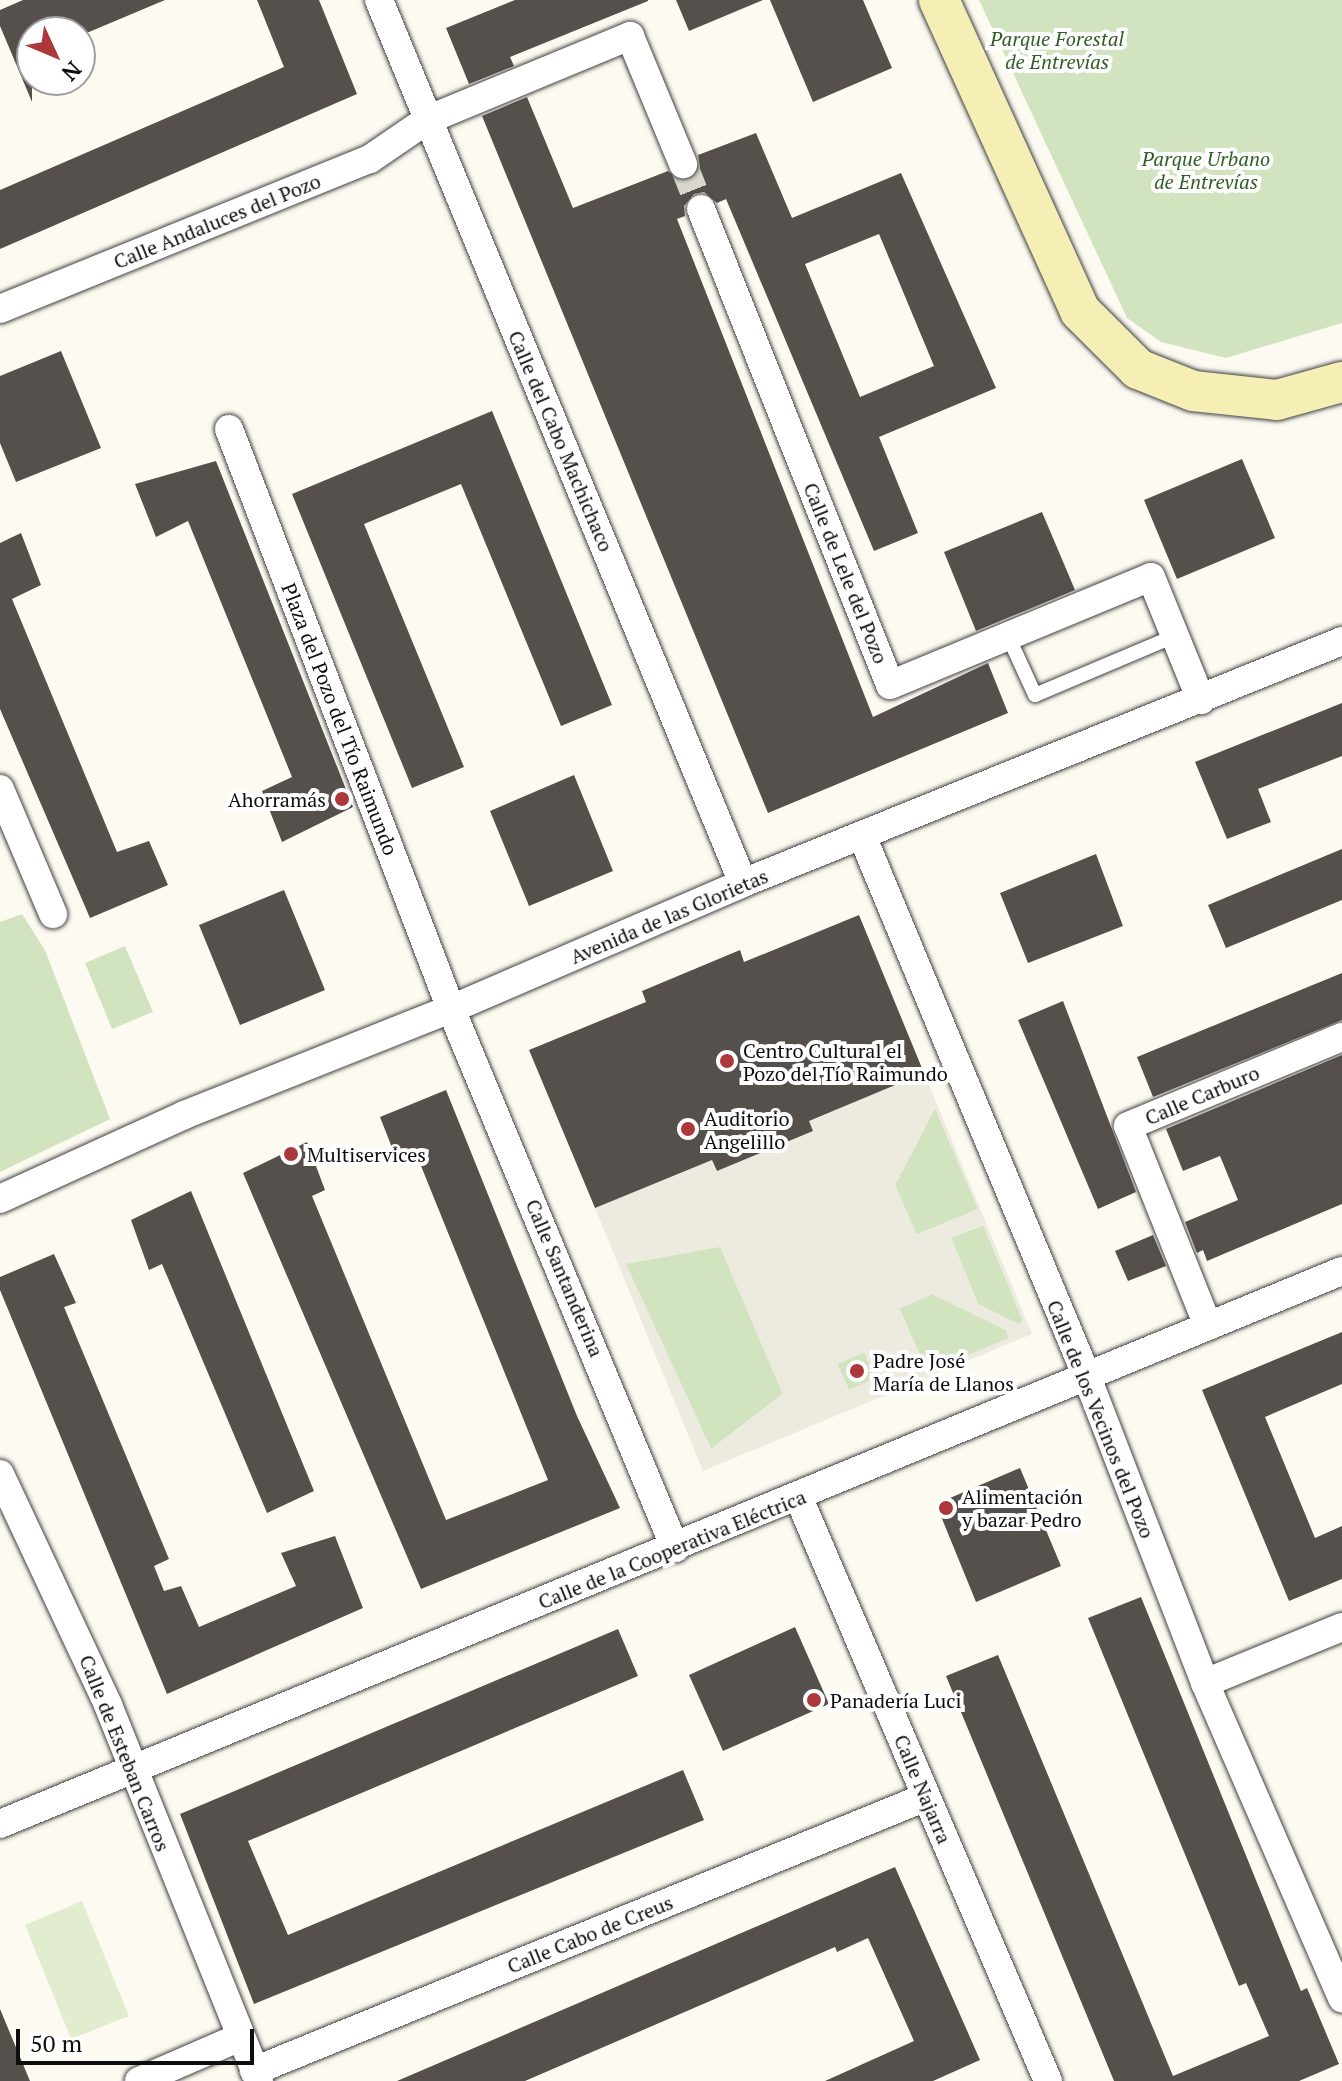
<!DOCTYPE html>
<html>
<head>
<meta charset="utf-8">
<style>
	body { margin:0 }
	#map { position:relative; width:1342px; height:2081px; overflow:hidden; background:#fdfbf1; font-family:"PT Serif",serif }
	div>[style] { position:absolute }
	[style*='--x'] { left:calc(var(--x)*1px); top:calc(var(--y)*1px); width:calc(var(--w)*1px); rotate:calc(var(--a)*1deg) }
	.green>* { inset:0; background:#d2e4bf }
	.pitch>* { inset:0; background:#e2eccf }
	.plaza>* { inset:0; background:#edeae0 }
	.building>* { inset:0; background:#55504c }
	.street-tunnel>* { height:28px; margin-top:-14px; transform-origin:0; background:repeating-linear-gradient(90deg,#d9d7cf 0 28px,transparent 0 42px) }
	.roads { filter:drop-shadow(0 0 2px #414141) drop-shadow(0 0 2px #414141) }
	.lane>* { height:14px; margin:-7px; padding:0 7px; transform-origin:7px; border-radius:7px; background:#fff }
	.street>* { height:28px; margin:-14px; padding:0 14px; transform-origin:14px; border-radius:14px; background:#fff }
	.secondary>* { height:40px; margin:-20px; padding:0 20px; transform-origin:20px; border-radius:20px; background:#f5eeb5 }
	.dots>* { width:22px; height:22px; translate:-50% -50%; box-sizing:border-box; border:4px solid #fff; border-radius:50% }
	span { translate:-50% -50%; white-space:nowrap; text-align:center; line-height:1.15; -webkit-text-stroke:8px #fff; paint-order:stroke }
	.park-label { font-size:20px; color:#315e27; font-style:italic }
	.street-label { font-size:20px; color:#0e0e0e }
	.poi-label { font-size:20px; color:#0e0e0e }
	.right { translate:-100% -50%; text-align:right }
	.left { translate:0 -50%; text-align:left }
	.north { position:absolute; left:16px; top:16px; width:80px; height:80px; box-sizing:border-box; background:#fff; border:2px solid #9f9f9f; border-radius:50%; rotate:134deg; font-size:22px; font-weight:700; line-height:32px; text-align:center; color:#0e0e0e }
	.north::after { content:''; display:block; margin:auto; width:28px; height:36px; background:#ad383c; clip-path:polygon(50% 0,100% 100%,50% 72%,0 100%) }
	.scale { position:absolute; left:16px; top:2029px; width:238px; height:36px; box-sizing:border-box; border:4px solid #0e0e0e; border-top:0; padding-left:10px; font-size:24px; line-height:28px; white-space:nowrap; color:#0e0e0e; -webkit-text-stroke:6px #fff; paint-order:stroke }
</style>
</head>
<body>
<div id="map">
	<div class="green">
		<i style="clip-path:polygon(979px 0,1342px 0,1342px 323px,1226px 358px,1161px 342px,1127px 318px)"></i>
		<i style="clip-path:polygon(22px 914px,45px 950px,110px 1119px,0 1172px,0 922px)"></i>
		<i style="clip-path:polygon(125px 946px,153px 1012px,112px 1029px,85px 963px)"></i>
		<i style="clip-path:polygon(935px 1108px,978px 1209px,916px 1235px,895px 1185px)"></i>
		<i style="clip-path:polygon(984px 1225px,1023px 1321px,1018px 1324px,978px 1304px,951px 1238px)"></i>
		<i style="clip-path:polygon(720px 1246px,783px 1394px,711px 1449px,625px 1263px)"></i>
		<i style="clip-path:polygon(932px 1294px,1006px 1330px,1009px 1338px,928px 1373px,899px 1308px)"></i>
		<i style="clip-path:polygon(864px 1352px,876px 1378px,849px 1390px,837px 1364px)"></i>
	</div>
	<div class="pitch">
		<i style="clip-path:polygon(82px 1901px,129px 2016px,71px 2039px,25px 1925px)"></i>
	</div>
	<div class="plaza">
		<i style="clip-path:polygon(evenodd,924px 1073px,1032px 1334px,703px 1471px,595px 1208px,712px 1160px,717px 1171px,813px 1131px,809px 1121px,924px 1073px,935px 1108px,978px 1209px,917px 1235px,895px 1185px,935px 1108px,924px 1073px,983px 1225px,1023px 1321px,1018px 1324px,978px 1304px,951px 1238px,983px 1225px,924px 1073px,720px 1247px,783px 1394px,711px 1449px,626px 1264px,720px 1247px,924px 1073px,932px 1294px,1006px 1330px,1009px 1338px,928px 1373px,899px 1309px,932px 1294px,924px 1073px,864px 1352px,875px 1378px,849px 1390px,837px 1364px,864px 1352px)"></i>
	</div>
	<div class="building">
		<i style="clip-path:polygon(23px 0,165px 0,89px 32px,32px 32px,32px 102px,0 26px,0 10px)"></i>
		<i style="clip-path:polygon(257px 0,319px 0,357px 94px,0 249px,0 190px,284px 67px)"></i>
		<i style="clip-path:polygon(515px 0,648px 0,648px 1px,510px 57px,514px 66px,469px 84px,446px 28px)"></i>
		<i style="clip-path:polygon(676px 0,763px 0,689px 31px)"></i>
		<i style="clip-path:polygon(770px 0,863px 0,892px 68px,813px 102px)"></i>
		<i style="clip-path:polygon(evenodd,527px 97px,573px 208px,668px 171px,680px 181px,690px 179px,700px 167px,698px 155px,756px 133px,792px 218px,901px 173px,996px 388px,879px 437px,918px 533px,874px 551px,726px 199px,717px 203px,704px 192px,694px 194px,684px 206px,685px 216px,677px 219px,873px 717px,988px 663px,1008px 713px,768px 813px,482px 116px,527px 97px,879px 234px,934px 366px,860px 397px,805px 264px,879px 234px)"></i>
		<i style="clip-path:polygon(61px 351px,101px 448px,16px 482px,0 443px,0 376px)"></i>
		<i style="clip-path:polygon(492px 411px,612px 705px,561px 726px,461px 484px,364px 524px,464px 767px,412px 788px,292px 494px)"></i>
		<i style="clip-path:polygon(1242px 459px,1275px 538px,1177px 579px,1144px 500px)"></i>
		<i style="clip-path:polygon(216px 461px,353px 807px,282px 842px,262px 791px,292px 777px,188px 521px,156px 537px,135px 484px)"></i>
		<i style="clip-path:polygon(1042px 512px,1075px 590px,976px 631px,944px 552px)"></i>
		<i style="clip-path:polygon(21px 533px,41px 585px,12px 599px,117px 852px,149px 841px,168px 885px,90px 918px,0 709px,0 543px)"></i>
		<i style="clip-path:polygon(1342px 703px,1342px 756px,1258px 789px,1271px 822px,1227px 839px,1195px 762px)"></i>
		<i style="clip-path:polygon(574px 775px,613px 871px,529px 906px,490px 811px)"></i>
		<i style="clip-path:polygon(1342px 849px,1342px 900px,1226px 948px,1208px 905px)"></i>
		<i style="clip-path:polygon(1096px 854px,1123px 926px,1028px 963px,1000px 893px)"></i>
		<i style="clip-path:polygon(284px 890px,325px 990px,240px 1025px,199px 925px)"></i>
		<i style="clip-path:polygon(859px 915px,924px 1073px,809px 1121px,813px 1131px,717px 1171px,712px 1160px,595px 1208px,529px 1050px,646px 1002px,642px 991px,740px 950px,744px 962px)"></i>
		<i style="clip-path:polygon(1342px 973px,1342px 1020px,1153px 1097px,1137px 1057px)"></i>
		<i style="clip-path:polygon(1063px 1001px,1136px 1192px,1098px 1209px,1018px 1020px)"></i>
		<i style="clip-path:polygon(1342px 1055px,1342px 1204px,1207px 1261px,1203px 1250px,1197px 1253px,1185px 1222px,1238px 1200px,1220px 1156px,1183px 1171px,1166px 1129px)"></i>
		<i style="clip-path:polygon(446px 1090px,577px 1416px,620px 1508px,421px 1589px,243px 1173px,307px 1142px,325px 1190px,312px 1196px,446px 1520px,548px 1480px,417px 1156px,398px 1163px,380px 1117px)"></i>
		<i style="clip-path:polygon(191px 1191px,314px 1491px,267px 1513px,162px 1264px,149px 1270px,131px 1220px)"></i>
		<i style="clip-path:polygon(1153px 1235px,1166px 1266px,1128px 1281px,1115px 1251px)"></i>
		<i style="clip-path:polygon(54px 1254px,76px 1303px,64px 1307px,169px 1559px,154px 1566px,164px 1591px,181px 1586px,199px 1627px,296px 1586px,281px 1553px,335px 1536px,363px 1608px,167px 1694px,0 1290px,0 1277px)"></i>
		<i style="clip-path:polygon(1342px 1332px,1342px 1384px,1265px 1417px,1315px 1538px,1342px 1526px,1342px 1579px,1289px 1601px,1202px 1390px)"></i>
		<i style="clip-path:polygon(1020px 1468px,1061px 1566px,976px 1602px,936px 1504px)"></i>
		<i style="clip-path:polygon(1141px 1597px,1301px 1991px,1307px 1988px,1339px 2064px,1299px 2081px,1114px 2081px,946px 1676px,998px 1655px,1173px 2076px,1269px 2036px,1246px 1983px,1239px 1986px,1088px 1618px)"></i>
		<i style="clip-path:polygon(795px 1627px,829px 1704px,723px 1751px,689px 1675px)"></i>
		<i style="clip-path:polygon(618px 1629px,638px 1676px,248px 1841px,288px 1935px,683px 1770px,704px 1820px,254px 2004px,180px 1814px)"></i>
		<i style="clip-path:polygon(895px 1867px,980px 2060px,933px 2081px,825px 2081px,914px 2041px,868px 1938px,837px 1952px,835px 1947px,525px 2081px,397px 2081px)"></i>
		<i style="clip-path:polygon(0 2009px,30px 2081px,0 2081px)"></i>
	</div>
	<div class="street-tunnel">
		<i style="--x:683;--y:164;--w:48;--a:68.2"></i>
	</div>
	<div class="roads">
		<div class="lane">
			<i style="--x:1008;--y:636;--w:65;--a:65.4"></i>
			<i style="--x:1035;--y:695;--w:152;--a:-22.9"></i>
		</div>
		<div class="street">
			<i style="--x:379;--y:0;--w:955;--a:67.6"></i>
			<i style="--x:701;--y:209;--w:512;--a:68.34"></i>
			<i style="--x:890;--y:685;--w:282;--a:-22.5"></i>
			<i style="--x:1151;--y:577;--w:133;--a:67.9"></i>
			<i style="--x:0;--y:309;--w:399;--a:-22.1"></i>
			<i style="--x:370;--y:159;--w:69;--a:-34.4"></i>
			<i style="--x:427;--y:120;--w:220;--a:-22.5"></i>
			<i style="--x:630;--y:36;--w:139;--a:67.5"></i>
			<i style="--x:229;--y:429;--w:621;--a:69.06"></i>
			<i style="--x:451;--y:1009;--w:584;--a:67.43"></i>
			<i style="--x:0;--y:789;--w:136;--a:67"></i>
			<i style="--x:863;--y:838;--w:584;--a:67.43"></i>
			<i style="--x:1087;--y:1377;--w:328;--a:68.9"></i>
			<i style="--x:1205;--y:1683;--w:344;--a:66.5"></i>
			<i style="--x:0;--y:1199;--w:202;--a:-24.5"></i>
			<i style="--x:184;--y:1115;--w:287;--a:-21.7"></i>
			<i style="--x:451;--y:1009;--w:318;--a:-23.3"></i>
			<i style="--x:743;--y:883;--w:646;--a:-22"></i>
			<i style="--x:1208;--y:1326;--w:215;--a:-111.8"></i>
			<i style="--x:1128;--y:1126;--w:232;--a:-22.6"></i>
			<i style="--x:0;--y:1474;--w:255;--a:64.9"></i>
			<i style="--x:108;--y:1705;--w:405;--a:68.1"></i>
			<i style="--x:798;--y:1496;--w:636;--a:66.86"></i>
			<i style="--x:1205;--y:1683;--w:148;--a:-22.2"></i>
			<i style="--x:0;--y:1824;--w:1451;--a:-22.4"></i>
			<i style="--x:254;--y:2071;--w:726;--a:-22.18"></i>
			<i style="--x:139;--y:2081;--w:110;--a:-23.5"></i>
		</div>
		<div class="secondary">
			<i style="--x:939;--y:0;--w:341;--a:65.6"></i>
			<i style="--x:1080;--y:311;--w:82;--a:45"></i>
			<i style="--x:1138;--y:369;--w:59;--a:21.8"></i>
			<i style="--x:1193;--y:391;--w:84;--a:6.1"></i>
			<i style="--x:1277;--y:400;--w:67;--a:-15.5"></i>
		</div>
	</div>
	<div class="dots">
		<i style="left:342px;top:799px;background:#ad383c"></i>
		<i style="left:727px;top:1061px;background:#ad383c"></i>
		<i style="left:688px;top:1129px;background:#ad383c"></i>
		<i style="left:291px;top:1154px;background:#ad383c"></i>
		<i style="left:857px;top:1371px;background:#ad383c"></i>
		<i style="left:946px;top:1508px;background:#ad383c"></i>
		<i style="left:814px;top:1700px;background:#ad383c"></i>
	</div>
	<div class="park-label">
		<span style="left:1057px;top:50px">Parque Forestal<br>de Entrevías</span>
		<span style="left:1206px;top:170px">Parque Urbano<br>de Entrevías</span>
	</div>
	<div class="street-label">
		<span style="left:217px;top:221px;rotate:-22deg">Calle Andaluces del Pozo</span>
		<span style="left:561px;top:441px;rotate:67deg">Calle del Cabo Machichaco</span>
		<span style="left:846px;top:573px;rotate:68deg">Calle de Lele del Pozo</span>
		<span style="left:340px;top:719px;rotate:69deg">Plaza del Pozo del Tío Raimundo</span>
		<span style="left:669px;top:916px;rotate:-23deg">Avenida de las Glorietas</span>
		<span style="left:1202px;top:1095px;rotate:-23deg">Calle Carburo</span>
		<span style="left:565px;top:1278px;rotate:67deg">Calle Santanderina</span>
		<span style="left:1101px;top:1419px;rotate:68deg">Calle de los Vecinos del Pozo</span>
		<span style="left:672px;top:1549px;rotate:-22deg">Calle de la Cooperativa Eléctrica</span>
		<span style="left:125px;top:1753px;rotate:68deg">Calle de Esteban Carros</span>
		<span style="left:923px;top:1789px;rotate:67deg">Calle Najarra</span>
		<span style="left:590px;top:1934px;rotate:-22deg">Calle Cabo de Creus</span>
	</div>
	<div class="poi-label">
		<span class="right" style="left:326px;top:799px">Ahorramás</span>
		<span class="left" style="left:743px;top:1062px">Centro Cultural el<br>Pozo del Tío Raimundo</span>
		<span class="left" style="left:704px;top:1130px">Auditorio<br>Angelillo</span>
		<span class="left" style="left:307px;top:1154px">Multiservices</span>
		<span class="left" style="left:873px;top:1372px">Padre José<br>María de Llanos</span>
		<span class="left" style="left:962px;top:1508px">Alimentación<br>y bazar Pedro</span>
		<span class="left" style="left:830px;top:1700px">Panadería Luci</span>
	</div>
	<div class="north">N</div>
	<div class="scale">50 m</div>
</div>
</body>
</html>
